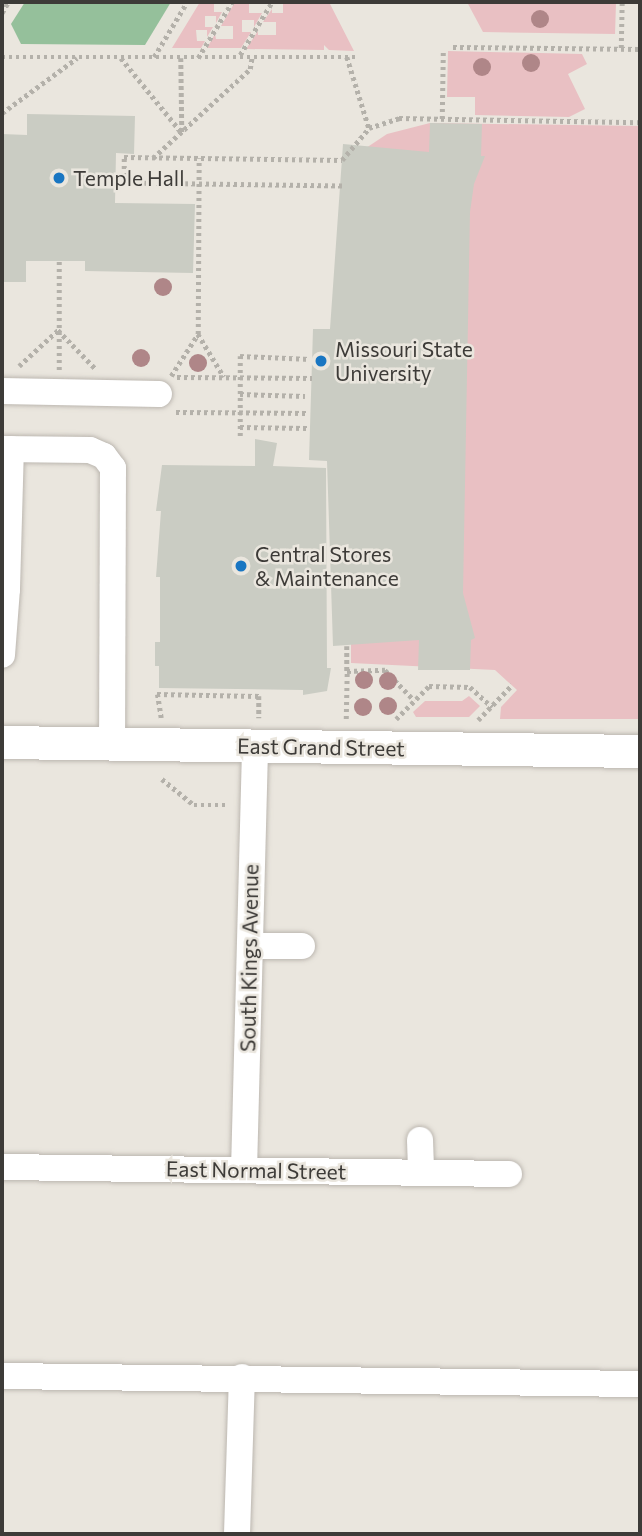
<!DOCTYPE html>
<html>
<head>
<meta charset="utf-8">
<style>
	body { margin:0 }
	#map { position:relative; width:642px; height:1536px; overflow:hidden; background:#eae6de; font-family:Commissioner,sans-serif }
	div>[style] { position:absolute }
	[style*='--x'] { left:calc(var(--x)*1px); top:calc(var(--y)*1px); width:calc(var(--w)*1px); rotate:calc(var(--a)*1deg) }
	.green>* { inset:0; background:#e9c0c3 }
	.water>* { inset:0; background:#95c09b }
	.building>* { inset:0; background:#caccc3 }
	.path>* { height:4.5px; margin-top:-2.25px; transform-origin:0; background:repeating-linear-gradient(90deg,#b4b1aa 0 3.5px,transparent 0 7px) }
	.roads { filter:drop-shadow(0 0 2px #bcb7b0) drop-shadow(0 0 2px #bcb7b0) }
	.minor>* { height:26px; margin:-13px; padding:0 13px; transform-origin:13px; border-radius:13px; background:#fff }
	.major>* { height:33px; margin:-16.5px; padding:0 16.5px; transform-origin:16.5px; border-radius:16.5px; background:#fff }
	.trees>* { width:18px; height:18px; margin:-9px; border-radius:50%; background:#af8688 }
	.dots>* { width:19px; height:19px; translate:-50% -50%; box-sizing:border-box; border:4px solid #eae6de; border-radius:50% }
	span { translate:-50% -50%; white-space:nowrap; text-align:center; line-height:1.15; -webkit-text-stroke:5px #eae6de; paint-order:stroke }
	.poi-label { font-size:21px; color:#3d3b38 }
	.left { translate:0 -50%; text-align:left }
	.street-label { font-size:21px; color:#3d3b38 }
	.frame { position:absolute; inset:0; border:4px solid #3d3b38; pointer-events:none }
</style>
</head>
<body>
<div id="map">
	<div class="green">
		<i style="clip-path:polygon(200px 2px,214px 2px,214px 12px,222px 12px,216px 23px,216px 16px,205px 16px,205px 27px,213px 27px,207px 37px,207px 30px,196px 30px,197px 41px,205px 41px,201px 48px,172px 48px)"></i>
		<i style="clip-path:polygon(235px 2px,249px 2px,249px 13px,262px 13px,254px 27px,254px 20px,242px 20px,242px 32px,251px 32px,241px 48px,207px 48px,215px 34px,216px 39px,233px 39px,233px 26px,221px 26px)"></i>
		<i style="clip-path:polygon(283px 2px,329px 2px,354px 51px,329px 50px,324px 45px,324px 50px,246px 49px,258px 31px,258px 35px,276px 35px,276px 22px,263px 22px,272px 9px,272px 13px,283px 13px)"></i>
		<i style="clip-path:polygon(467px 2px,616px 2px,615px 34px,483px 32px)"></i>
		<i style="clip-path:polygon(448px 51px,582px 54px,587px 64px,568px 74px,585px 109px,569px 117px,475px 115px,475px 97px,447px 97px)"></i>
		<i style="clip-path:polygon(430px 123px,640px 126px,640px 719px,500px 719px,501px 707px,517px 690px,495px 670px,351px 663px,351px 158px,387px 134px)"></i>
		<i style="clip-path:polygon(469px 696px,480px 706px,469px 717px,416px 717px,413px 712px,425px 701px,462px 701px)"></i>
	</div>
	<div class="water">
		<i style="clip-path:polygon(25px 2px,171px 2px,145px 45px,21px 44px,11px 24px)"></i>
	</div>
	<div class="building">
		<i style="clip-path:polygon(27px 114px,135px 116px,134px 154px,116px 153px,115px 203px,195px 204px,193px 273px,85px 271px,85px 261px,26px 261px,26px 282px,2px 282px,2px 134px,27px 135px)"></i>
		<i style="clip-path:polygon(430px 123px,482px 124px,481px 156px,485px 156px,474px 184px,470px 212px,463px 593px,475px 638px,471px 640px,470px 670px,418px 670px,419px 640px,333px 646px,327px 461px,309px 460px,313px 329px,330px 329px,343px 144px,429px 152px)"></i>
		<i style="clip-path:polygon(255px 439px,277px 443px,273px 466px,326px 468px,327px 668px,331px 668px,327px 691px,303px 695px,303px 690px,159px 688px,159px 666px,155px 666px,155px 642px,160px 642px,160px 577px,156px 577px,161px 511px,156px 511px,162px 465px,255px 466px)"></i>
	</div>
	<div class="path">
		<i style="--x:2;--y:13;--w:13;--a:-61"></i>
		<i style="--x:453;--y:47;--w:187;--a:0.6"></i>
		<i style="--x:621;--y:48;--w:46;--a:-88.8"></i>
		<i style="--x:240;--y:55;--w:62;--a:-58.9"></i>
		<i style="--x:2;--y:57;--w:355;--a:0"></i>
		<i style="--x:154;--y:57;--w:64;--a:-59"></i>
		<i style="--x:347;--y:57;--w:74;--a:72.8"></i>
		<i style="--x:121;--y:58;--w:97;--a:50.9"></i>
		<i style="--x:181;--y:58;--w:75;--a:89.2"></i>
		<i style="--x:198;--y:58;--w:66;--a:-58.7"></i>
		<i style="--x:2;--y:113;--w:93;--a:-36.3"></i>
		<i style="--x:442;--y:119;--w:67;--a:-89.1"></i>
		<i style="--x:153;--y:158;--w:132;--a:-42.5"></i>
		<i style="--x:250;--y:69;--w:13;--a:-81"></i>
		<i style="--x:342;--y:186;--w:218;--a:-179.2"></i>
		<i style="--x:124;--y:183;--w:26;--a:-90"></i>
		<i style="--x:124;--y:157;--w:218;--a:0.8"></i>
		<i style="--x:342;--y:160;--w:42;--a:-49.8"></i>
		<i style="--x:369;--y:128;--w:32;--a:-18"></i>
		<i style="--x:399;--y:118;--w:241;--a:1"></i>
		<i style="--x:198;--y:334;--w:176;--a:-89.7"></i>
		<i style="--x:19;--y:366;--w:53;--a:-42.7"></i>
		<i style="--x:58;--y:330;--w:53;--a:45.8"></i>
		<i style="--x:59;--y:370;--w:109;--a:-90"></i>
		<i style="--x:171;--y:376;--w:50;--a:-57.3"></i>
		<i style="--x:198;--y:334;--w:50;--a:58.8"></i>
		<i style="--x:177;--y:377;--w:135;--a:0.4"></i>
		<i style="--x:240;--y:394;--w:65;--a:1.8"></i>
		<i style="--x:176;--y:412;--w:131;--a:0.4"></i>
		<i style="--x:240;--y:427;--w:67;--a:0.9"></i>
		<i style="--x:240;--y:436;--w:80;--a:-90"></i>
		<i style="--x:240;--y:356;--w:70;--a:2.5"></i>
		<i style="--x:347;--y:646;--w:25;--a:90"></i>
		<i style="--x:161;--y:718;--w:24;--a:-99"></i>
		<i style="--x:157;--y:694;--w:102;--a:1.1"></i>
		<i style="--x:259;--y:696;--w:22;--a:90"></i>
		<i style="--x:346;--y:719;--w:48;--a:-88.8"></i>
		<i style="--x:347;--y:671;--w:38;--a:-2"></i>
		<i style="--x:385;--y:670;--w:42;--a:46"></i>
		<i style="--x:396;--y:719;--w:47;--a:-45"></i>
		<i style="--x:429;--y:686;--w:41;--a:1.4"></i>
		<i style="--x:470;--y:687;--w:30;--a:42"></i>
		<i style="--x:478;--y:720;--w:49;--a:-45.8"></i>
		<i style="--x:162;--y:779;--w:41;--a:39.1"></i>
		<i style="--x:194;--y:805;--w:33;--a:0"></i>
	</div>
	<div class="roads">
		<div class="minor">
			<i style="--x:2;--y:391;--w:157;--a:1.1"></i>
			<i style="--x:2;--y:449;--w:88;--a:0.7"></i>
			<i style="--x:90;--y:450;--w:15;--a:23"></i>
			<i style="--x:104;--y:456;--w:15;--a:53"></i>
			<i style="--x:113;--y:468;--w:276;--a:90.2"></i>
			<i style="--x:2;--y:589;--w:5;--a:0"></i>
			<i style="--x:7;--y:589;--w:140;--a:-88.4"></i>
			<i style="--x:2;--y:655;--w:66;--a:-85.7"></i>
			<i style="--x:250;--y:946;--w:52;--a:0"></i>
			<i style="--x:420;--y:1140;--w:32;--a:88"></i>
			<i style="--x:2;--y:1167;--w:507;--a:0.79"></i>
			<i style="--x:244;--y:1170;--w:424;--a:-88.5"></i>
			<i style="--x:2;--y:1376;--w:638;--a:0.72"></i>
			<i style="--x:237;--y:1534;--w:157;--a:-88.2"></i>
		</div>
		<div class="major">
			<i style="--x:2;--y:742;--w:638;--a:0.81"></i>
		</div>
	</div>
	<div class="trees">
		<i style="left:540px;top:19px"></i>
		<i style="left:531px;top:63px"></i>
		<i style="left:482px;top:67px"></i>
		<i style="left:163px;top:287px"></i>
		<i style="left:141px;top:358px"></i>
		<i style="left:198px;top:363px"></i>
		<i style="left:364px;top:680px"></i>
		<i style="left:388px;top:681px"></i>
		<i style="left:388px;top:706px"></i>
		<i style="left:363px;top:707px"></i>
	</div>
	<div class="dots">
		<i style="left:59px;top:178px;background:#1976c2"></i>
		<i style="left:321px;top:361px;background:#1976c2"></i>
		<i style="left:241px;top:566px;background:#1976c2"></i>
	</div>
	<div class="poi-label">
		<span class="left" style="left:73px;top:178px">Temple Hall</span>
		<span class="left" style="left:335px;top:361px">Missouri State<br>University</span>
		<span class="left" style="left:255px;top:566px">Central Stores<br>&amp; Maintenance</span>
	</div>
	<div class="street-label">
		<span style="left:321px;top:747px;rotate:1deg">East Grand Street</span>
		<span style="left:249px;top:958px;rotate:-89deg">South Kings Avenue</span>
		<span style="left:256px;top:1170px;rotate:1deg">East Normal Street</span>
	</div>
	<div class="frame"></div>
</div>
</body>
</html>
